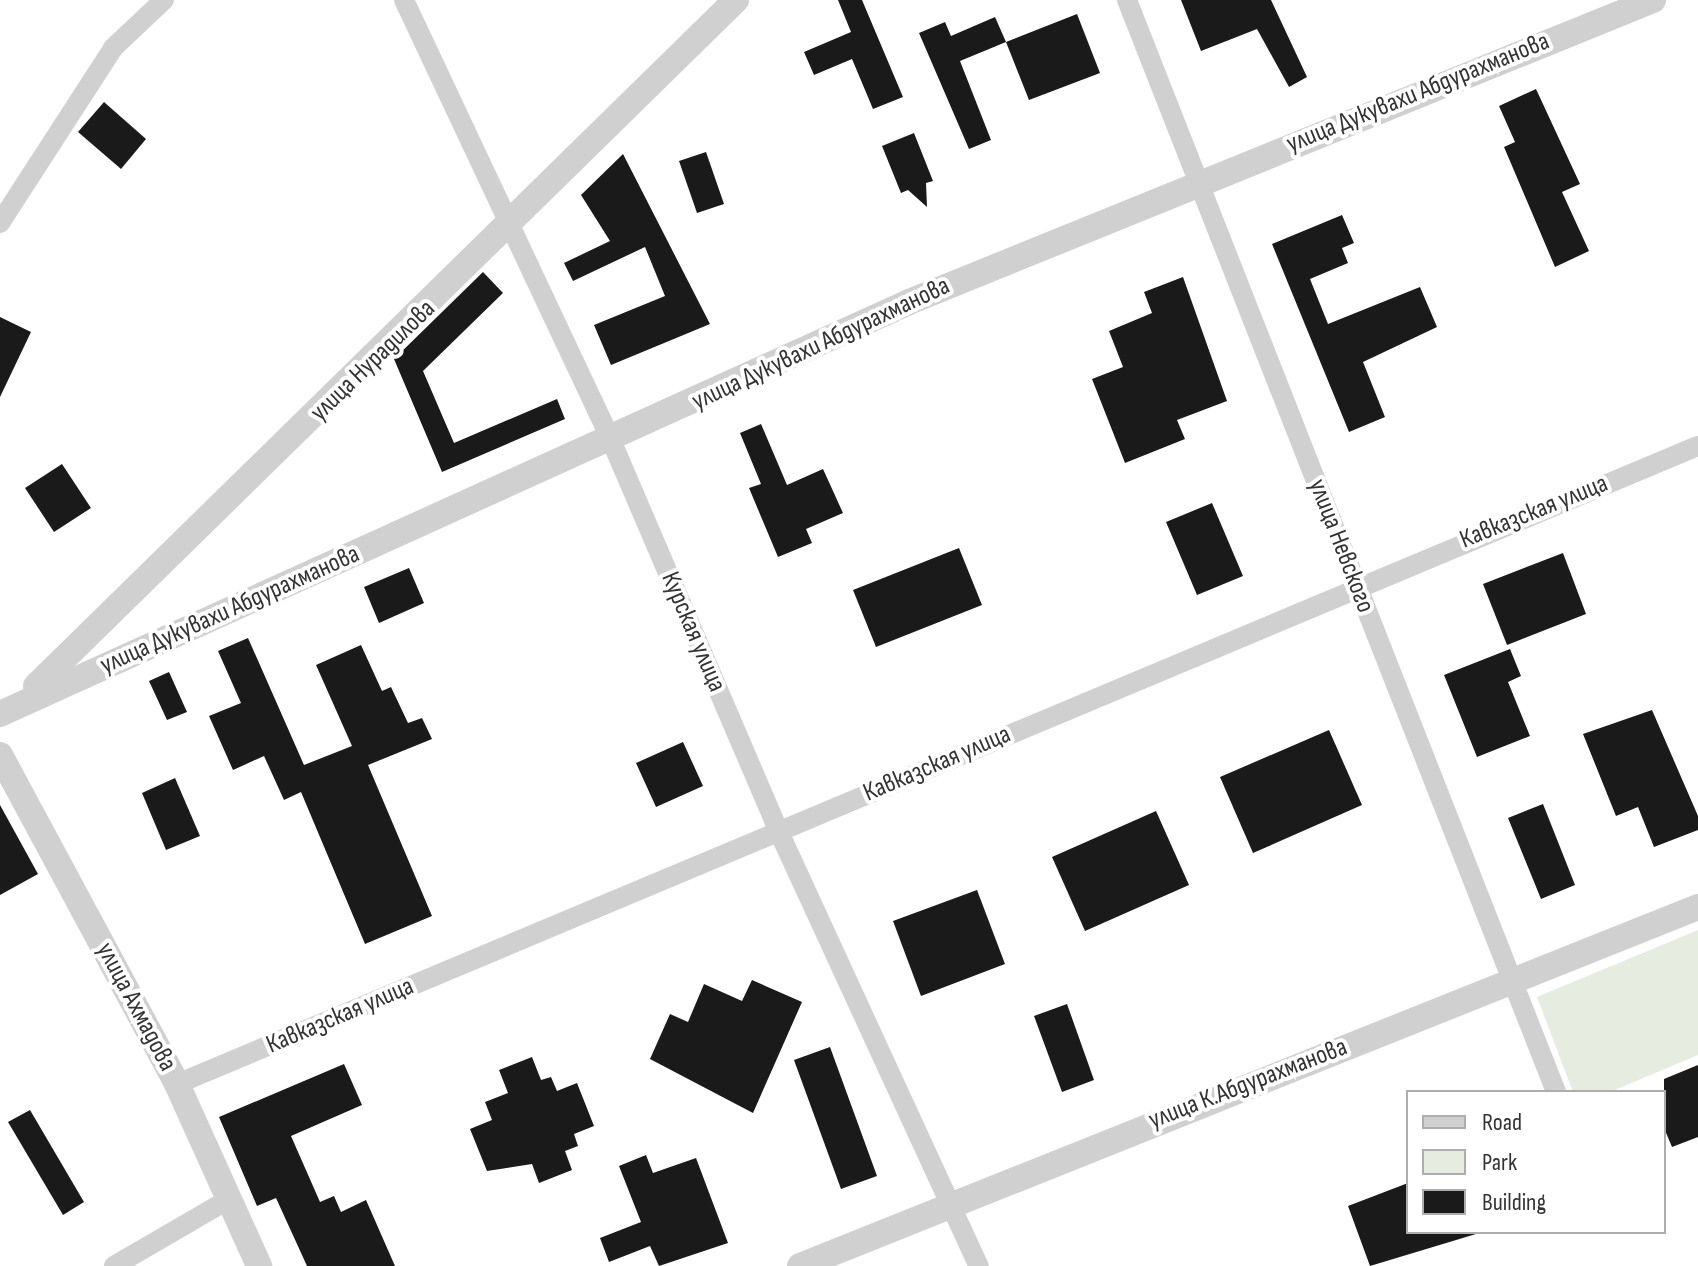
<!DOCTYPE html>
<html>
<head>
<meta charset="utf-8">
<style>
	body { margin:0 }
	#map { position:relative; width:1698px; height:1266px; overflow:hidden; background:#fff; font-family:"Sofia Sans Condensed",sans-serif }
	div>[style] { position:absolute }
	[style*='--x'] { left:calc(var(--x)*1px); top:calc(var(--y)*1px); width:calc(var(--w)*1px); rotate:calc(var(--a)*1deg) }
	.green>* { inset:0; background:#e6ecdf }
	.building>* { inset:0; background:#1a1a1a }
	.minor>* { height:20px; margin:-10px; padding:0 10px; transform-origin:10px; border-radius:10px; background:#d0d0d0 }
	.tertiary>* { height:26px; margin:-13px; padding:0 13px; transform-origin:13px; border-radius:13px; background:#d0d0d0 }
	span { translate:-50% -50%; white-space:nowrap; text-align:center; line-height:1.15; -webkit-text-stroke:8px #fff; paint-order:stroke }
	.street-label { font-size:26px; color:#333 }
	.legend { position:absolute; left:1406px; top:1090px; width:260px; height:144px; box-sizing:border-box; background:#fff; border:2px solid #adadad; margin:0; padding:10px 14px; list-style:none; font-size:24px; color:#333 }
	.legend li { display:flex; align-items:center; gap:16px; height:40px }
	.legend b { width:40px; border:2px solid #adadad }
</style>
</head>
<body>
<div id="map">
	<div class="green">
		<i style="clip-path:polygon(1698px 930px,1698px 1055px,1610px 1092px,1573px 1092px,1537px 997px)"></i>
	</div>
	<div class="building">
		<i style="clip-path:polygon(838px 0,862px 0,903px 97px,873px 109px,852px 59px,814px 75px,804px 52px,851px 32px)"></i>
		<i style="clip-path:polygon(1181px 0,1271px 0,1307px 77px,1289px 87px,1257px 29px,1201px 51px)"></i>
		<i style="clip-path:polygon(1077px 14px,1100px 73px,1029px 100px,1006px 42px)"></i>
		<i style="clip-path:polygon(995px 17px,1006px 42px,960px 61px,991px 140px,969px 149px,919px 33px,945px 22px,951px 36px)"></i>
		<i style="clip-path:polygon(1536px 89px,1580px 184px,1562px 192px,1589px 251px,1555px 267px,1504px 147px,1515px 142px,1499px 106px)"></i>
		<i style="clip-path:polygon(104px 102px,146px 139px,121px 169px,78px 132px)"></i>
		<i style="clip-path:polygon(914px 133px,933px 181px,926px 183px,927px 207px,908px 190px,901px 193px,882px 146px)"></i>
		<i style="clip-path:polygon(706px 152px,724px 204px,697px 213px,679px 161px)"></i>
		<i style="clip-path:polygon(623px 154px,710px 324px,611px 365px,594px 325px,665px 296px,645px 247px,573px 281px,564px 263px,610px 241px,581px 195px)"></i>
		<i style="clip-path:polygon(1342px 215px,1354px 243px,1342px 248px,1348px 263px,1310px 279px,1328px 324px,1420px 287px,1437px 327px,1363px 362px,1385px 417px,1349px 432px,1272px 244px)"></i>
		<i style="clip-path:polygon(483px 272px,503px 293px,423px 371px,454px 443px,557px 399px,565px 419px,442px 472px,394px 359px)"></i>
		<i style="clip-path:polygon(1183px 277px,1227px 401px,1177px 420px,1185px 439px,1125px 463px,1092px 379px,1123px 367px,1109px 331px,1152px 313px,1144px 292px)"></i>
		<i style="clip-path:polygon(0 317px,31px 332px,0 397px)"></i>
		<i style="clip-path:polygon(761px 424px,787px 485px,823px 469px,843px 513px,806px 529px,812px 543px,778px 557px,749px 488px,761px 484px,740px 433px)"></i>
		<i style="clip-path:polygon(62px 464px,91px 508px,54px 532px,25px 488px)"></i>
		<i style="clip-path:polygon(1212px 503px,1243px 576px,1197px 595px,1166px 522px)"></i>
		<i style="clip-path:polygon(959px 548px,982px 605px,876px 647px,853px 590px)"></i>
		<i style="clip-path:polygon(1563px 553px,1586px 614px,1507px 645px,1483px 584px)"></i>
		<i style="clip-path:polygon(409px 568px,424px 603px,379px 623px,364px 587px)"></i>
		<i style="clip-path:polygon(248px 638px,304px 765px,352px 746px,316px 665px,361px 645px,382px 691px,391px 687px,408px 723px,422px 718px,432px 739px,368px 765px,432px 916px,365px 944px,301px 792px,284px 800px,264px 756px,233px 770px,209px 716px,241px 703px,218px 651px)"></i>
		<i style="clip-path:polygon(1510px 649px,1521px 676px,1508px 682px,1530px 736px,1477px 757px,1444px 675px)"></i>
		<i style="clip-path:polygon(169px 672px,187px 712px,167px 720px,149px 681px)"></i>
		<i style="clip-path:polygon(1652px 710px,1698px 816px,1698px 830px,1654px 847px,1638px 807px,1616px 816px,1583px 734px)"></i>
		<i style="clip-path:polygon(1329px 730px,1362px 805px,1253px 853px,1220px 777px)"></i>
		<i style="clip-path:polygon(683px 742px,703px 786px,656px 807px,636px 763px)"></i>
		<i style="clip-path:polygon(175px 778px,200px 836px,166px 850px,142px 793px)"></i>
		<i style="clip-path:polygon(1543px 804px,1575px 885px,1541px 899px,1508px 818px)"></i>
		<i style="clip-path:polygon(0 805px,38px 874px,0 895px)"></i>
		<i style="clip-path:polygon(1156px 811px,1189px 885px,1085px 931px,1052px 857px)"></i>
		<i style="clip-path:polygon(977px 890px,1005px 964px,921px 996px,893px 921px)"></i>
		<i style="clip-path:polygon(752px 980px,802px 1002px,753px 1113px,650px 1059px,670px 1014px,688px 1022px,704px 984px,742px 1001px)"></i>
		<i style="clip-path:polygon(1067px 1004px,1094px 1080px,1062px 1092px,1034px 1016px)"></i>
		<i style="clip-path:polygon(830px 1047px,877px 1176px,841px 1189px,794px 1060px)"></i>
		<i style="clip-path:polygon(532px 1057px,541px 1080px,551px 1077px,557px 1091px,577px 1083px,594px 1126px,574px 1134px,578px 1146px,565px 1151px,572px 1170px,539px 1183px,532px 1164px,487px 1171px,470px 1129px,492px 1120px,485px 1102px,508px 1093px,499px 1070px)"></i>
		<i style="clip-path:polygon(344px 1064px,362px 1105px,291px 1136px,320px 1202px,334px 1196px,341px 1212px,366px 1200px,395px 1266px,307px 1266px,276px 1198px,257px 1206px,219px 1117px)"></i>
		<i style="clip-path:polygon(1698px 1065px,1698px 1137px,1672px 1147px,1664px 1128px,1664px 1079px)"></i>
		<i style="clip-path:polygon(30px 1110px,84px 1202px,63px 1215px,8px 1122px)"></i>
		<i style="clip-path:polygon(646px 1155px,653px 1173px,696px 1158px,728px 1243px,659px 1266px,650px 1246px,609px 1262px,600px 1238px,641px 1222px,619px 1166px)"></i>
		<i style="clip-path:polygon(1408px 1183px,1408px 1232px,1476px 1234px,1370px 1266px,1348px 1206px)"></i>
	</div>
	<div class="minor">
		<i style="--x:404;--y:0;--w:486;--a:64.8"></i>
		<i style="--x:611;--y:440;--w:426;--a:66.8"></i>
		<i style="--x:779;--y:832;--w:478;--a:65.3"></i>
		<i style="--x:1127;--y:0;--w:1173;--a:68.55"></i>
		<i style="--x:0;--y:223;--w:208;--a:-57.1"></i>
		<i style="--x:113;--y:48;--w:70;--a:-43.3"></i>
		<i style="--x:177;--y:1084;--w:1649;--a:-22.76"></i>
		<i style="--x:114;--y:1266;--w:133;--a:-30.2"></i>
	</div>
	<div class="tertiary">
		<i style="--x:36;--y:686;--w:980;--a:-44.42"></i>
		<i style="--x:0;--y:714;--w:998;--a:-24.38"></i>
		<i style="--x:909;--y:302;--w:803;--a:-22.09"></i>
		<i style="--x:0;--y:755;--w:374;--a:61.7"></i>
		<i style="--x:177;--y:1084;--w:200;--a:65.7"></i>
		<i style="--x:800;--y:1266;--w:967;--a:-21.79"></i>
	</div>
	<div class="street-label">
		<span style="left:1418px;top:93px;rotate:-22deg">улица Дукувахи Абдурахманова</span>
		<span style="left:821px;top:344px;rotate:-25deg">улица Дукувахи Абдурахманова</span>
		<span style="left:373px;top:361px;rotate:-44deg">улица Нурадилова</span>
		<span style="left:1534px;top:512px;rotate:-22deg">Кавказская улица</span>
		<span style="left:1341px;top:546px;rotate:69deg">улица Невского</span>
		<span style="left:230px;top:610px;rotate:-24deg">улица Дукувахи Абдурахманова</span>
		<span style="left:693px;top:632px;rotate:67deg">Курская улица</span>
		<span style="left:937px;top:764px;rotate:-23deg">Кавказская улица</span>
		<span style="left:136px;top:1007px;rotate:62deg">улица Ахмадова</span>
		<span style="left:340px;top:1016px;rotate:-23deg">Кавказская улица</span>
		<span style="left:1248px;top:1084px;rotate:-21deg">улица К.Абдурахманова</span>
	</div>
	<ul class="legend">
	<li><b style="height:10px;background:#d0d0d0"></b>Road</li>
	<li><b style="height:22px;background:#e6ecdf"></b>Park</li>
	<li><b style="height:22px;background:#1a1a1a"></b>Building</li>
	</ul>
</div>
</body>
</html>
